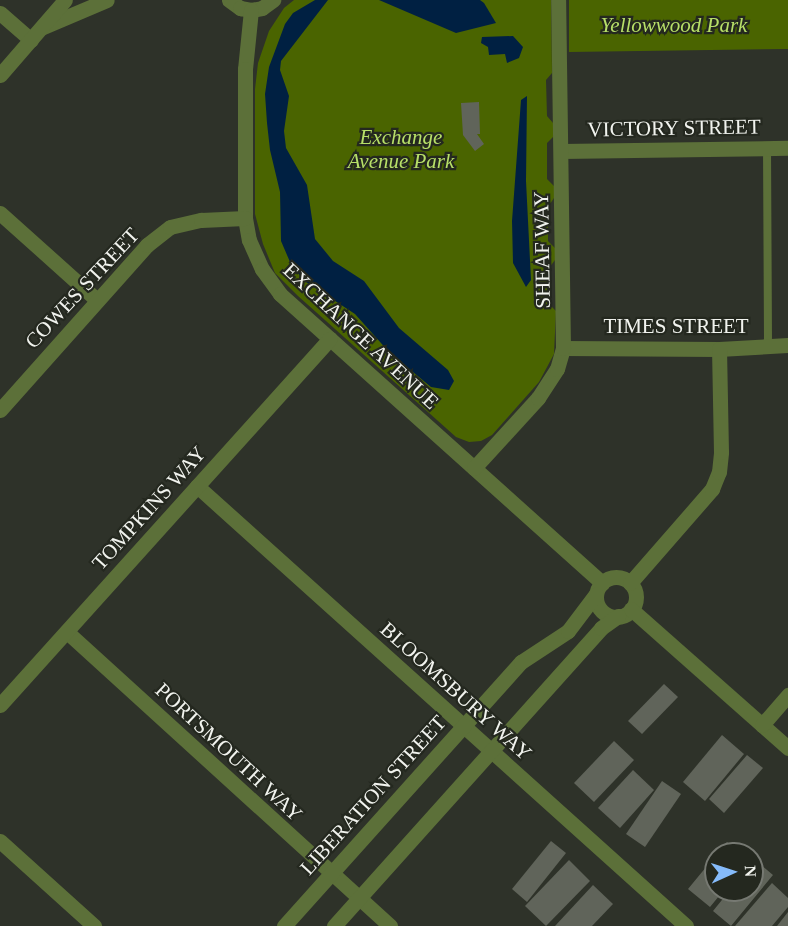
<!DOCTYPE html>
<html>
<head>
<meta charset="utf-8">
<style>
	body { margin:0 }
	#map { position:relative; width:788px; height:926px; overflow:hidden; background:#2e3229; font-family:"Times New Roman",serif }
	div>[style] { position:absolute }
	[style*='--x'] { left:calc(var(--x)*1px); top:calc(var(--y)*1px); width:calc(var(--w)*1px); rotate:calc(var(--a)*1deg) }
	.green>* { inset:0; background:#4a6400 }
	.water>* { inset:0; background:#002042 }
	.building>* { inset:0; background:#60645a }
	.lane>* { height:8px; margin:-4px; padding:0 4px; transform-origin:4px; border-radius:4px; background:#5c7039 }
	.street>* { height:15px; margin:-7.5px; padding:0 7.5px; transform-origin:7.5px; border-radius:7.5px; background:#5c7039 }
	.street>.ring { margin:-7.5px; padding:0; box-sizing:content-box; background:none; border:15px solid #5c7039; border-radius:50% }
	span { translate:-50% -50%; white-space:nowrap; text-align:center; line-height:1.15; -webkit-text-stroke:4.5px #24281f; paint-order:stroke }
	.park-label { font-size:21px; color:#b7df68; font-style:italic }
	.street-label { font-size:21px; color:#f1f3ee }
	.north { position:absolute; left:704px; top:842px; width:60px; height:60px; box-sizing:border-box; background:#24281f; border:2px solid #767972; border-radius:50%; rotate:87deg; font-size:16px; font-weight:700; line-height:24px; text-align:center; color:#f1f3ee }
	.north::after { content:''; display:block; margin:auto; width:21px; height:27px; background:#85bbfb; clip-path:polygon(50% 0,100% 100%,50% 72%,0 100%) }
</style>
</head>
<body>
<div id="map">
	<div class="green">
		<i style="clip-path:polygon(294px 0,551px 0,552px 73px,546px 80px,547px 116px,553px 123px,553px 137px,547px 143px,547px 179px,554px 186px,554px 198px,548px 207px,548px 241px,555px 248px,555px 260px,549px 268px,549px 304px,556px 311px,554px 354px,539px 382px,492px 435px,481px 441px,469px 442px,456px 437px,298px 296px,275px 273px,263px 244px,255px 214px,255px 89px,258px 63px,269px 31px,284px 8px)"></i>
		<i style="clip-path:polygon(569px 0,788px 0,788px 49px,569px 52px)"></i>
	</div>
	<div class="water">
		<i style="clip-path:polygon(315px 0,328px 0,281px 61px,280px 70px,289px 96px,284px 131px,286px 148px,307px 185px,315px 239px,333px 261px,364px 281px,399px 328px,448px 370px,454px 381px,449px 390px,431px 387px,389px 352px,355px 314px,303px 280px,290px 262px,281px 241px,280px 192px,270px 150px,267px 123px,265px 94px,269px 67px,285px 24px,293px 13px)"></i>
		<i style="clip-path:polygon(379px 0,480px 0,484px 3px,496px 23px,456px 33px)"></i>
		<i style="clip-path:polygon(513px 36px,523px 47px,519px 58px,507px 63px,505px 54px,489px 55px,488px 47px,481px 43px,482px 37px)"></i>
		<i style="clip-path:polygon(527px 96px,526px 181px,531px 280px,526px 287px,513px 263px,512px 221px,521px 100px)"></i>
	</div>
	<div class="building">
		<i style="clip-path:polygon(479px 102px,480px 134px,477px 134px,484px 144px,475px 151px,463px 135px,461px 103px)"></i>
		<i style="clip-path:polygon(664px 684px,678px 697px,642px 734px,628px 721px)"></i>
		<i style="clip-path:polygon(722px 735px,744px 754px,705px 801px,683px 782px)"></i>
		<i style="clip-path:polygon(614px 741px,634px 760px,594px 802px,574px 783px)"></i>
		<i style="clip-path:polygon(747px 755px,763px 768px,724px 813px,709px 799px)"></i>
		<i style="clip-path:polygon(633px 770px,654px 790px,620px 828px,598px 808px)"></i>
		<i style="clip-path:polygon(662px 781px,681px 794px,645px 847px,626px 834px)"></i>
		<i style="clip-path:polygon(551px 841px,566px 853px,527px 902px,512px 889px)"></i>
		<i style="clip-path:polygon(727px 842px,741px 854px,717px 854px)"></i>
		<i style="clip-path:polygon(716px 855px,716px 890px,724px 890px,710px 907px,688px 889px)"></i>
		<i style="clip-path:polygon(569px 860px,590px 881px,546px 926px,525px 906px)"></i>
		<i style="clip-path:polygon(755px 860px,773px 875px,731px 926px,713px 911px,730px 890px,752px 890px,752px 864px)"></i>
		<i style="clip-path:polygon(772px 883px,788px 898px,788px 907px,772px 926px,735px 926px)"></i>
		<i style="clip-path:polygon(593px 885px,613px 904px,592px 926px,555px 926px)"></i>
		<i style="clip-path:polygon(788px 912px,788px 926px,777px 926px)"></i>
	</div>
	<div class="lane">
		<i style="--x:767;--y:148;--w:198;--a:89.7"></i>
	</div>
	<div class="street">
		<i style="--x:229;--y:0;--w:14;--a:36"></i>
		<i style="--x:240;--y:8;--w:11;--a:10"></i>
		<i style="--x:251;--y:10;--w:11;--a:-10"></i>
		<i style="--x:262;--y:8;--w:14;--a:-36"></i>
		<i style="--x:251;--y:10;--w:59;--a:95.8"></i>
		<i style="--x:245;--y:69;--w:149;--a:90"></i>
		<i style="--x:245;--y:218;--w:22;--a:80"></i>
		<i style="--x:249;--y:240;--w:32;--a:66"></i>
		<i style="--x:262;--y:269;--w:31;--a:54"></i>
		<i style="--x:280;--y:294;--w:433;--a:41.9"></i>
		<i style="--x:0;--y:13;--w:41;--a:41.1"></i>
		<i style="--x:43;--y:27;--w:69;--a:-22.9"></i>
		<i style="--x:0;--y:75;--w:99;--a:-49.1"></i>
		<i style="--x:561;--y:151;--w:227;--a:-0.8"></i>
		<i style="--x:0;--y:213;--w:130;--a:41.9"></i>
		<i style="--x:563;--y:348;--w:156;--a:0.4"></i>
		<i style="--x:719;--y:349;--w:69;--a:-3.3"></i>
		<i style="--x:0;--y:410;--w:221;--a:-48.3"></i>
		<i style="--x:147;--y:245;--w:29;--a:-38"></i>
		<i style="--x:170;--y:227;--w:32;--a:-13"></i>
		<i style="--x:201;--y:220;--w:44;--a:-2.6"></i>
		<i style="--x:474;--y:468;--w:95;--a:-47.6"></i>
		<i style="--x:538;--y:398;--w:35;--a:-57"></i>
		<i style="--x:557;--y:369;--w:22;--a:-74"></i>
		<i style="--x:563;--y:348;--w:348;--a:-90.8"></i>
		<i style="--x:197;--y:486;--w:658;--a:41.98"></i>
		<i class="ring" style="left:596px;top:577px;width:25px;height:25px"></i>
		<i style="--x:630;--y:583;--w:125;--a:-48.9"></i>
		<i style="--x:712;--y:489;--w:18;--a:-68"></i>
		<i style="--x:719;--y:472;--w:20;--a:-84"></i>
		<i style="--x:721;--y:452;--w:103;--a:-91.1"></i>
		<i style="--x:631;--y:609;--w:210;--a:41.5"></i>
		<i style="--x:67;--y:632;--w:437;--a:42.3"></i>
		<i style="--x:0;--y:705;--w:493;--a:-48"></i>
		<i style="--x:762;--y:725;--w:40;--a:-49"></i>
		<i style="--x:0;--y:841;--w:127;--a:42.1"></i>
		<i style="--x:284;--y:926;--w:355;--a:-48.1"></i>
		<i style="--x:521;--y:662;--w:56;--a:-33.4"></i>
		<i style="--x:568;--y:631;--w:46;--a:-52.9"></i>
		<i style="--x:334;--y:926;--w:400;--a:-48.1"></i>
		<i style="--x:601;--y:628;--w:21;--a:-35"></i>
	</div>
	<div class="park-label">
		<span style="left:674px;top:25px">Yellowwood Park</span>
		<span style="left:401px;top:149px">Exchange<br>Avenue Park</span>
	</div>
	<div class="street-label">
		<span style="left:674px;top:128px;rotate:-1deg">VICTORY STREET</span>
		<span style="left:542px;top:250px;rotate:-91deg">SHEAF WAY</span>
		<span style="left:82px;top:288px;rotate:-47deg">COWES STREET</span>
		<span style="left:676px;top:326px">TIMES STREET</span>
		<span style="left:361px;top:336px;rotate:43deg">EXCHANGE AVENUE</span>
		<span style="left:149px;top:508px;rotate:-48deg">TOMPKINS WAY</span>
		<span style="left:456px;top:691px;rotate:42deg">BLOOMSBURY WAY</span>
		<span style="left:229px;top:752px;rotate:43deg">PORTSMOUTH WAY</span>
		<span style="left:373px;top:795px;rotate:-48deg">LIBERATION STREET</span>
	</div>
	<div class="north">N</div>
</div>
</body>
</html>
